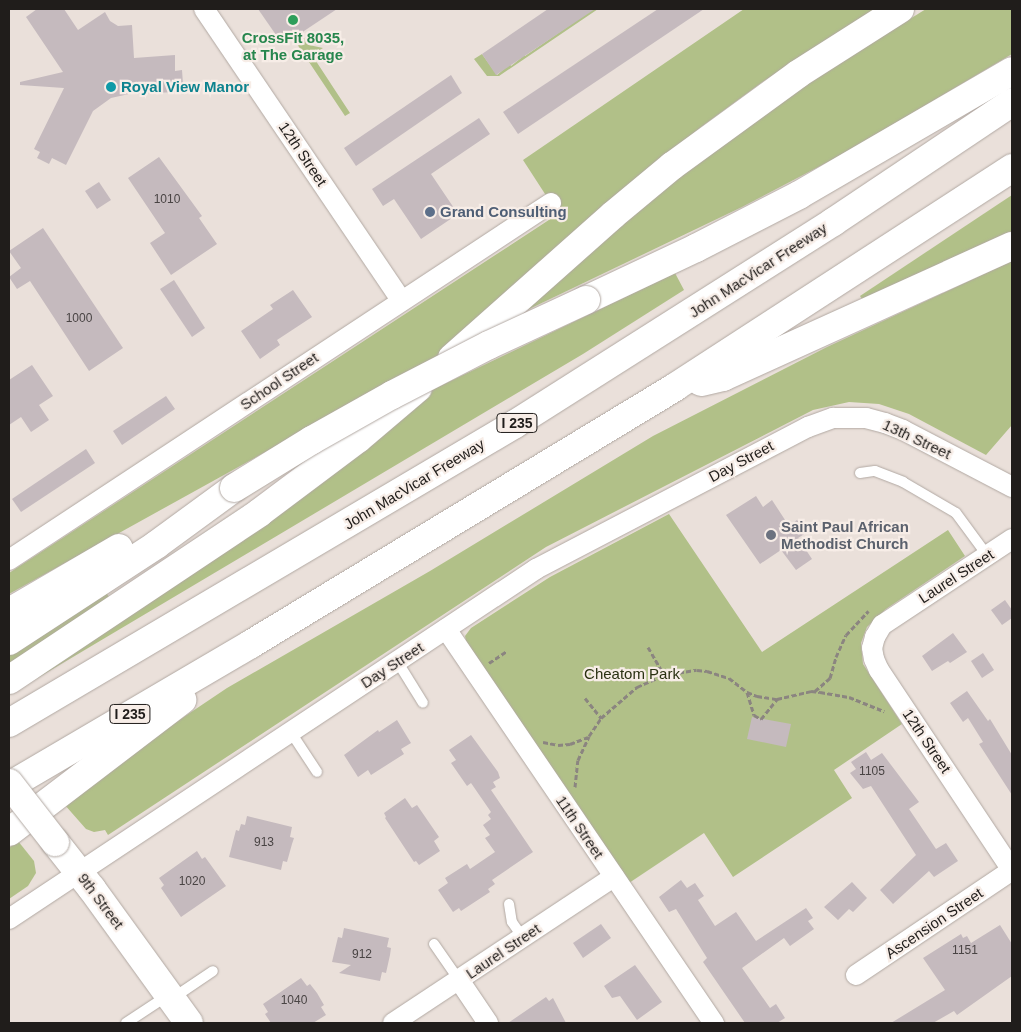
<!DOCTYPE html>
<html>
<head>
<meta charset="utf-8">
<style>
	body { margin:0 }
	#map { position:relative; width:1021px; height:1032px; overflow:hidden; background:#eae0da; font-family:Arial,sans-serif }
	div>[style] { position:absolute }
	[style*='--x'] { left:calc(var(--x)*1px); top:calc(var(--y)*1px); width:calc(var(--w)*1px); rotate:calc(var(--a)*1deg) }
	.green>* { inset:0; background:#b1c088 }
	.building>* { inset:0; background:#c5babe }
	.path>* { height:3px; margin-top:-1.5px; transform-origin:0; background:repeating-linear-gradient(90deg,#8b8580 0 5px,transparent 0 7.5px) }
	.roads { filter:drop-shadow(0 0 1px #b1a8a2) drop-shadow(0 0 1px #b1a8a2) }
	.lane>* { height:10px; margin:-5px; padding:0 5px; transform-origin:5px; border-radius:5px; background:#fff }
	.street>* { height:20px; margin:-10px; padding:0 10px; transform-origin:10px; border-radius:10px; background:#fff }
	.secondary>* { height:28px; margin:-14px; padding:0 14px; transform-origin:14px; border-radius:14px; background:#fff }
	.highway>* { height:28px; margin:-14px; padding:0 14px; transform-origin:14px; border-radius:14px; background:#fff }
	.bridges { filter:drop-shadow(0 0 1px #b1a8a2) drop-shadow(0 0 1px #b1a8a2) }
	.secondary-bridge>* { height:28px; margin:-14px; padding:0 14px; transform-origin:14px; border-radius:14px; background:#fff }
	.highway-bridge>* { height:28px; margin:-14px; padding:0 14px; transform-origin:14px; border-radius:14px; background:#fff }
	.dots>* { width:14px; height:14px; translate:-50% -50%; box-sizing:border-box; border:2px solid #f7ede7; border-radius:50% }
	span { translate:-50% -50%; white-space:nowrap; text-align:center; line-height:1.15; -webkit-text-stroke:4.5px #f7ede7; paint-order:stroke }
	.number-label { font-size:12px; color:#494444 }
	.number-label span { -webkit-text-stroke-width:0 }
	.shield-label span { padding:1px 4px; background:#f7ede7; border:1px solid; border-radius:4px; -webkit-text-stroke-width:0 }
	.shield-label { font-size:14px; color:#201d1b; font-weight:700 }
	.leisure-label { font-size:15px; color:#27864d; font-weight:700 }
	.culture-label { font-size:15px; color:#0d838f; font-weight:700 }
	.left { translate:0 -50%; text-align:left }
	.street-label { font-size:15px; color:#201d1b }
	.service-label { font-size:15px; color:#4e5e75; font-weight:700 }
	.worship-label { font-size:15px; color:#5b616d; font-weight:700 }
	.park-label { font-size:15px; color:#2a3112 }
	.frame { position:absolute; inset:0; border:10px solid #201d1b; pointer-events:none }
</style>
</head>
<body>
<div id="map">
	<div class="green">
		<i style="clip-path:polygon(593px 9px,598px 9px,499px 76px,487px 76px,474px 59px,482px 54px,497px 75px,510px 64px,511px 66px,521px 58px,521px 56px,524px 54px,525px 56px)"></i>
		<i style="clip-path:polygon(744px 9px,876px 9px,761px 83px,701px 127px,628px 187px,444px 353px,9px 594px,9px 573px,558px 214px,523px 160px)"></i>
		<i style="clip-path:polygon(926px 9px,1012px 9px,1012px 54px,845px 153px,742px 207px,523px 312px,612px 228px,701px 160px,816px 77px)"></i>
		<i style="clip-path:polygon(301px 33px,309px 45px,323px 48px,312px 55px,350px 113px,345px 116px,293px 38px)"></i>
		<i style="clip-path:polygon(1012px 195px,1012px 231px,863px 300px,860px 296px)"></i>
		<i style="clip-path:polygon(1012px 261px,1012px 425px,986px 455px,909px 414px,879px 404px,849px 402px,813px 410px,546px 547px,108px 835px,105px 830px,94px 832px,86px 829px,64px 804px,166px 729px,227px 688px,430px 571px,653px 436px,827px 347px)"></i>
		<i style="clip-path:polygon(675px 273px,684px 290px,583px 354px,9px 695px,396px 422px,434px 389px)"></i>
		<i style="clip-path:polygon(669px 514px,762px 652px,948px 530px,965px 556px,886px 609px,867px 627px,861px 643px,863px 664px,902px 724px,834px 770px,852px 798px,733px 877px,704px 833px,629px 883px,466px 641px,465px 636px,471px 628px,550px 577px)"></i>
		<i style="clip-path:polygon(105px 590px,110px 599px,9px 667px,9px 654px)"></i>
		<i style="clip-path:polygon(18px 841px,34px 861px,36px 873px,28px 886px,9px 899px,9px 848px)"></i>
	</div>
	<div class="building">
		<i style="clip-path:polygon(37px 9px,64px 9px,78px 30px,105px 12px,110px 21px,118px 26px,132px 25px,134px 58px,175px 55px,175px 71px,182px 70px,183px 84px,176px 84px,177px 92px,129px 94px,111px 98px,93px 111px,66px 165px,52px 158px,49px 164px,37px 158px,40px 152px,34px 149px,64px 88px,20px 85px,20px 82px,63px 72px,26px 17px)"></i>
		<i style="clip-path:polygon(258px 9px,337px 9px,283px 45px)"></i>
		<i style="clip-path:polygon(548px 9px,595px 9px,496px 75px,482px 54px)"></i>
		<i style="clip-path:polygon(658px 9px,704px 9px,518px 134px,503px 112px)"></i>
		<i style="clip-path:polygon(451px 75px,462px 93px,356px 166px,344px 148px)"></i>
		<i style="clip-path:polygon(479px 118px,490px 134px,431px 174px,458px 214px,421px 239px,394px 199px,383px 206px,372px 189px)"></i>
		<i style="clip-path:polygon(159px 157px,202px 216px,199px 218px,217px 244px,171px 275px,150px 243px,165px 233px,128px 178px)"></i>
		<i style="clip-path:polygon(99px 182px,111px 200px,97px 209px,85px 191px)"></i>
		<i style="clip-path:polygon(43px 228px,123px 348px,89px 371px,30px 281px,17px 289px,9px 277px,21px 268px,9px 251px)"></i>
		<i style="clip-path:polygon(174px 280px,205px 328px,192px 337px,160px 289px)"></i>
		<i style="clip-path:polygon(293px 290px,312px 317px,277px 340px,280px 345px,260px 359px,241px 331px,273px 309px,270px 305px)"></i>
		<i style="clip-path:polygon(32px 365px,53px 396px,39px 405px,49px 420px,31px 432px,21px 417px,9px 425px,9px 380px)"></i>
		<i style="clip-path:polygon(166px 396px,175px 409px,122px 445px,113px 431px)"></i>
		<i style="clip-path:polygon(86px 449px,95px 463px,21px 512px,12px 499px)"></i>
		<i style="clip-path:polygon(756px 496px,763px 507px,772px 500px,789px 526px,797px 520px,806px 533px,798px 538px,812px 559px,796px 570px,781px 550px,760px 564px,726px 515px)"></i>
		<i style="clip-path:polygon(1005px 600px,1012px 610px,1012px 618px,1002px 625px,991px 610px)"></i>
		<i style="clip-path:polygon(953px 633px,967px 652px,950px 663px,948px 661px,932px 671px,922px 656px)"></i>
		<i style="clip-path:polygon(983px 653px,994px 670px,982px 678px,971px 661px)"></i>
		<i style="clip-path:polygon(967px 691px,988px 721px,990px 719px,1012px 755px,1012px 795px,979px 744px,983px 742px,968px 718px,963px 722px,950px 703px)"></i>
		<i style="clip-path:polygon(752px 717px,791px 724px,786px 747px,747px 739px)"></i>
		<i style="clip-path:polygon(397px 720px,411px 743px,401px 749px,404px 754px,371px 775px,368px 770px,358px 777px,344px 755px,378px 730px,379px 732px)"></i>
		<i style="clip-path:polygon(471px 735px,498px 772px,500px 778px,493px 782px,496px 787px,491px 790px,533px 852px,492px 880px,495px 884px,488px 889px,490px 892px,461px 911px,459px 908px,453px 912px,438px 890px,448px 883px,445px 878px,467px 864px,470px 869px,495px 852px,485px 838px,490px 835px,483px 825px,491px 819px,488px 815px,491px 812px,471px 783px,467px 786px,451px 763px,456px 760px,449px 750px)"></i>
		<i style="clip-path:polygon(866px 752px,871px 760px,882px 753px,919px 802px,909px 809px,936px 849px,946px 843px,958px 861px,934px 877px,929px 871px,893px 904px,880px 890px,916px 855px,871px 786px,863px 789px,850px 773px,856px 769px,851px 762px)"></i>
		<i style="clip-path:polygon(405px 798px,412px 808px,417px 805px,439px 837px,434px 841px,440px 851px,419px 865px,416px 861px,414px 862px,385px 818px,386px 817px,384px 813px)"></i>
		<i style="clip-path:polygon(247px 816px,292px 827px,290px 837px,294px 838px,292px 844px,287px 862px,283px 861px,281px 870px,229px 857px,236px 830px,239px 831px,241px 824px,245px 825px)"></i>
		<i style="clip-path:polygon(197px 851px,202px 859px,205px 857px,226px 886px,181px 917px,161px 888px,164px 885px,159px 878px)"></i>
		<i style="clip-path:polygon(681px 880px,687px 888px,695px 883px,704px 896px,698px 900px,715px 926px,736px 912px,756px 941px,806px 908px,813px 918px,808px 921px,814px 929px,790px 946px,784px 938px,742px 968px,770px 1008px,776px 1004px,785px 1018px,777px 1023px,745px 1023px,703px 962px,707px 958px,676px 909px,669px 912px,659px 897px)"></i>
		<i style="clip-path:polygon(852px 882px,867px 898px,853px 912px,849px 909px,838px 920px,824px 907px)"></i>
		<i style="clip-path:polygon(601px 924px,611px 938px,583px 958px,573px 943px)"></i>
		<i style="clip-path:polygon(1000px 925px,1012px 944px,1012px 976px,957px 1015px,954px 1011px,933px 1023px,891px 1023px,945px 990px,923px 958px,961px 934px,963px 938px,967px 936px,971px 943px)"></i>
		<i style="clip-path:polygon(344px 928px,389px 938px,387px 947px,391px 948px,390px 955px,386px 973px,382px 972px,380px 981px,339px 973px,351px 965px,332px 962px,338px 937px,342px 938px)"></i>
		<i style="clip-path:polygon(635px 965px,662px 1002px,637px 1020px,620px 996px,612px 998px,604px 986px)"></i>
		<i style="clip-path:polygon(301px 978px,307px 986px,310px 984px,317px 993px,324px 1005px,321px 1007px,326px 1015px,313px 1023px,271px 1023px,265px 1014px,268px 1012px,263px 1004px)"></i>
		<i style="clip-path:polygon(546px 997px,549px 1001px,553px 998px,566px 1023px,508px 1023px)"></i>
	</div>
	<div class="path">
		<i style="--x:648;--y:647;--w:32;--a:60"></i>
		<i style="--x:489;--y:663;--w:22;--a:-34"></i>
		<i style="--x:815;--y:691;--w:20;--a:-41"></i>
		<i style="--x:830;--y:678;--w:22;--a:-74"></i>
		<i style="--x:836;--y:657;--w:24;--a:-66"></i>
		<i style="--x:846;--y:635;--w:33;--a:-47"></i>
		<i style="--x:747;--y:692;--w:24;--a:73"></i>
		<i style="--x:754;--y:715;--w:8;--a:30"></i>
		<i style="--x:761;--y:719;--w:26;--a:-51"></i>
		<i style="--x:585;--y:698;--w:26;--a:51"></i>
		<i style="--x:543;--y:742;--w:15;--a:11"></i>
		<i style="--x:558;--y:745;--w:12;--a:-5"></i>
		<i style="--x:570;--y:744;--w:19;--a:-21"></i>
		<i style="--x:575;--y:787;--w:27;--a:-84"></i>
		<i style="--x:578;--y:760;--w:26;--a:-65"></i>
		<i style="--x:589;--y:736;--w:22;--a:-56"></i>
		<i style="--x:601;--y:718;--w:48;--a:-40.7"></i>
		<i style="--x:637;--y:687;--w:30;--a:-24"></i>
		<i style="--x:664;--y:675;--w:33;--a:-9"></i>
		<i style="--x:697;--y:670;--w:10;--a:6"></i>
		<i style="--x:707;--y:671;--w:23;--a:18"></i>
		<i style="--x:729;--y:678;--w:23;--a:38"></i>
		<i style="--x:747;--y:692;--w:11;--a:22"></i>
		<i style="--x:757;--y:696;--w:20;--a:9"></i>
		<i style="--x:777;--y:699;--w:35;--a:-13"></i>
		<i style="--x:811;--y:691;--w:9;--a:6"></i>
		<i style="--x:820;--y:692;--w:29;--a:10"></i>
		<i style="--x:849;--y:697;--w:38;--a:22"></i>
	</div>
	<div class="roads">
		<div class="lane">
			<i style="--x:860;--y:473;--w:15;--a:-8"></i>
			<i style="--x:875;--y:471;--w:30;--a:21"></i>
			<i style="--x:903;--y:482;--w:61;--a:30.3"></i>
			<i style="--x:956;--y:513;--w:52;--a:53.6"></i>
			<i style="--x:397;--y:661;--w:49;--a:58.2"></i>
			<i style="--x:290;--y:731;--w:49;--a:56.6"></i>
			<i style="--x:509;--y:904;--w:18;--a:81"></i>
			<i style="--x:512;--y:922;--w:19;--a:55"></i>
			<i style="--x:434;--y:944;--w:44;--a:55.2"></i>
			<i style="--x:173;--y:998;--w:48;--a:-34"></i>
			<i style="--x:126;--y:1023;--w:49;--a:-33.4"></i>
		</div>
		<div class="street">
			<i style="--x:204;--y:9;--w:351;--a:55.9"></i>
			<i style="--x:1012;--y:539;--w:156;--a:146.5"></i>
			<i style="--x:882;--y:625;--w:14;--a:120"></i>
			<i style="--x:875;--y:637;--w:11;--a:105"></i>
			<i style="--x:872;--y:648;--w:11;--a:80"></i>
			<i style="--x:874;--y:659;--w:12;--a:66"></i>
			<i style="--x:879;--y:670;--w:240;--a:56.4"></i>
			<i style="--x:9;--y:560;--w:649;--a:-33.37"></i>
			<i style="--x:446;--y:629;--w:477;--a:55.8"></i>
			<i style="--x:9;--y:919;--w:633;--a:-33.59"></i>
			<i style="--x:536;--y:569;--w:307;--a:-27.6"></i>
			<i style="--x:808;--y:427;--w:27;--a:-20"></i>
			<i style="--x:833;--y:418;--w:33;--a:0"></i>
			<i style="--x:866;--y:418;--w:20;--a:15"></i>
			<i style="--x:885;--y:423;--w:19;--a:21"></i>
			<i style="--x:903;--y:430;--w:123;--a:27.6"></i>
			<i style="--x:856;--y:975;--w:188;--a:-33.9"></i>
			<i style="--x:459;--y:980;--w:52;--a:56"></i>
			<i style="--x:393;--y:1023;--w:265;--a:-33.5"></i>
		</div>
		<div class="secondary">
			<i style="--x:55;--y:842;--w:60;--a:51.8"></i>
			<i style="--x:92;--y:889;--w:165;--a:54.1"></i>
		</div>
		<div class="highway">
			<i style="--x:586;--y:300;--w:122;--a:-25.3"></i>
			<i style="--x:696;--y:248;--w:116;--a:-27.2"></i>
			<i style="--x:799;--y:195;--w:246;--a:-30.2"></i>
			<i style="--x:452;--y:358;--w:215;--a:-41.6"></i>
			<i style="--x:613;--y:215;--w:77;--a:-39.7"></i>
			<i style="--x:672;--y:166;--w:156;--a:-36.1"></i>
			<i style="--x:798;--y:74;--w:121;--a:-32.5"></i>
			<i style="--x:701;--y:382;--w:23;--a:-13"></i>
			<i style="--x:723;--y:377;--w:317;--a:-24.4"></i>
			<i style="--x:9;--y:612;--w:127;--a:-30.2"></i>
			<i style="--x:9;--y:641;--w:176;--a:-33.1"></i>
			<i style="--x:156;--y:545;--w:97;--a:-36.2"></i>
			<i style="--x:9;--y:680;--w:301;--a:-33.7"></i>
			<i style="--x:259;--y:513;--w:125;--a:-36.9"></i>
			<i style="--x:359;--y:438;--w:77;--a:-40.3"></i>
			<i style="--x:9;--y:723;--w:588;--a:-30.58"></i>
			<i style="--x:515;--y:424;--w:377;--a:-32.4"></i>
			<i style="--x:833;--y:222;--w:216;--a:-33.8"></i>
			<i style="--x:9;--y:786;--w:281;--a:-30.4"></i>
			<i style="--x:251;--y:644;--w:496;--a:-31.2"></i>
			<i style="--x:675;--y:387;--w:402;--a:-33"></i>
			<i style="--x:9;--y:832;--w:218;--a:-37.3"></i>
		</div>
	</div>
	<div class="bridges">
		<div class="secondary-bridge">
			<i style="--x:9;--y:783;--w:75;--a:52.1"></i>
		</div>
		<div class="highway-bridge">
			<i style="--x:234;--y:488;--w:92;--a:-31.6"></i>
			<i style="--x:312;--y:440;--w:92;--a:-29.4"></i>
			<i style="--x:392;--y:395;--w:109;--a:-27.3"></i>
			<i style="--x:489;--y:345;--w:107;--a:-24.9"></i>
		</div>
	</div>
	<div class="dots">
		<i style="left:293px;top:20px;background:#2e9e5b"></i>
		<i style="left:111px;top:87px;background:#0f9aa8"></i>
		<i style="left:430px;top:212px;background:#5c6f8a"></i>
		<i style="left:771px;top:535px;background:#6b7280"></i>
	</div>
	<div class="number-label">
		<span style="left:167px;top:200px">1010</span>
		<span style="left:79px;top:319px">1000</span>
		<span style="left:872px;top:772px">1105</span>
		<span style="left:264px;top:843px">913</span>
		<span style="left:192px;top:882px">1020</span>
		<span style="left:965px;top:951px">1151</span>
		<span style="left:362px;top:955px">912</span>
		<span style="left:294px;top:1001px">1040</span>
	</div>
	<div class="shield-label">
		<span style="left:517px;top:423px">I 235</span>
		<span style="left:130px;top:714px">I 235</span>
	</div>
	<div class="leisure-label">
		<span style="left:293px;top:46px">CrossFit 8035,<br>at The Garage</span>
	</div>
	<div class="culture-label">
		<span class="left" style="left:121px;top:87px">Royal View Manor</span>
	</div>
	<div class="street-label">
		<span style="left:303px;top:154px;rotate:56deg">12th Street</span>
		<span style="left:758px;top:270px;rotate:-33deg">John MacVicar Freeway</span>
		<span style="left:279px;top:381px;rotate:-34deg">School Street</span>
		<span style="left:917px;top:439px;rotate:25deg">13th Street</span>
		<span style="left:741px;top:461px;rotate:-28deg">Day Street</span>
		<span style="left:414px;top:484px;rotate:-31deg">John MacVicar Freeway</span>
		<span style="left:956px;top:576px;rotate:-33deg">Laurel Street</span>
		<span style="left:392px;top:665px;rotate:-33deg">Day Street</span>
		<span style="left:927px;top:741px;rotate:56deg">12th Street</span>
		<span style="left:580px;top:827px;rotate:56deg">11th Street</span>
		<span style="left:101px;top:901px;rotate:53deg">9th Street</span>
		<span style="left:934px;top:923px;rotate:-34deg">Ascension Street</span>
		<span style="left:503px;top:951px;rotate:-34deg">Laurel Street</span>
	</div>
	<div class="service-label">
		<span class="left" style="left:440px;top:212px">Grand Consulting</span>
	</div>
	<div class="worship-label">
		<span class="left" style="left:781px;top:535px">Saint Paul African<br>Methodist Church</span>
	</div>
	<div class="park-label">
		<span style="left:632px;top:674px">Cheatom Park</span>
	</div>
	<div class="frame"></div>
</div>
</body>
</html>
